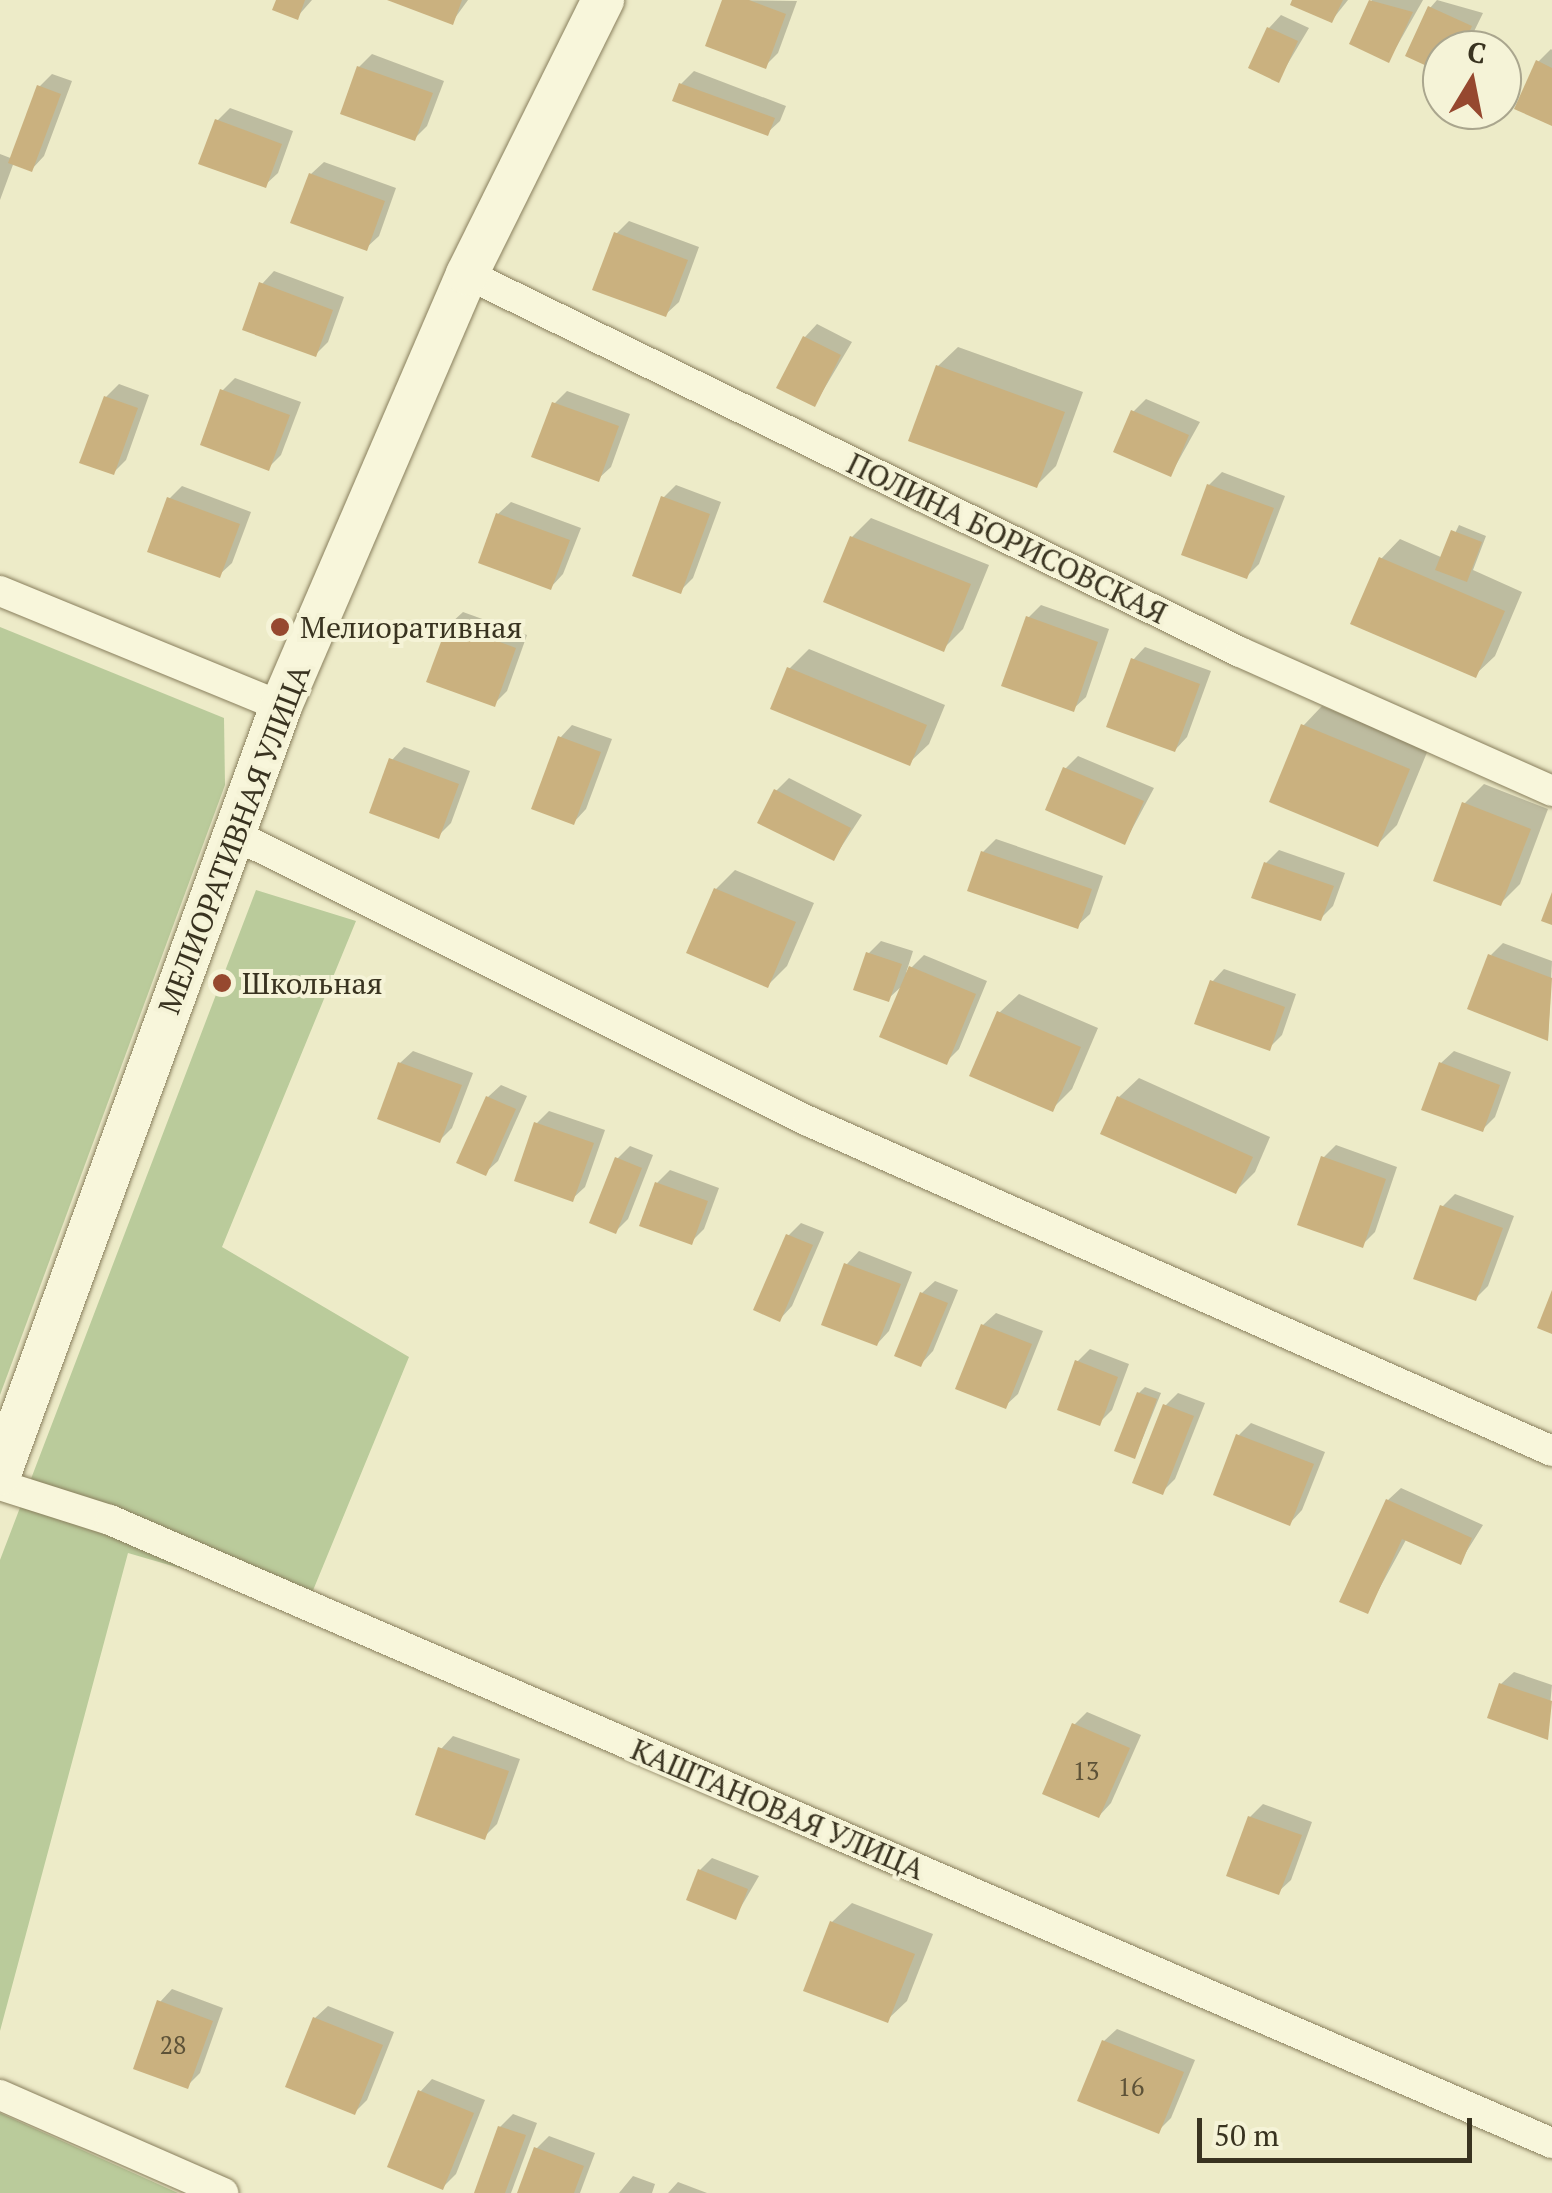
<!DOCTYPE html>
<html>
<head>
<meta charset="utf-8">
<style>
	body { margin:0 }
	#map { position:relative; width:1552px; height:2193px; overflow:hidden; background:#edebc8; font-family:"PT Serif",serif }
	div>[style] { position:absolute }
	[style*='--x'] { left:calc(var(--x)*1px); top:calc(var(--y)*1px); width:calc(var(--w)*1px); rotate:calc(var(--a)*1deg) }
	.green>* { inset:0; background:#bacb9b }
	.shadow>* { inset:0; background:#0003 }
	.building>* { inset:0; background:#cab17f }
	.roads { filter:drop-shadow(0 0 2px #897f5d) drop-shadow(0 0 2px #897f5d) }
	.street>* { height:30px; margin:-15px; padding:0 15px; transform-origin:15px; border-radius:15px; background:#f8f6db }
	.secondary>* { height:42px; margin:-21px; padding:0 21px; transform-origin:21px; border-radius:21px; background:#f8f6db }
	.dots>* { width:28px; height:28px; translate:-50% -50%; box-sizing:border-box; border:5px solid #f5f3d7; border-radius:50% }
	span { translate:-50% -50%; white-space:nowrap; text-align:center; line-height:1.15; -webkit-text-stroke:8px #f5f3d7; paint-order:stroke }
	.number-label { font-size:25px; color:#5d5238 }
	.number-label span { -webkit-text-stroke-width:0 }
	.street-label { font-size:30px; color:#393320 }
	.poi-label { font-size:30px; color:#393320 }
	.left { translate:0 -50%; text-align:left }
	.north { position:absolute; left:1422px; top:30px; width:100px; height:100px; box-sizing:border-box; background:#f5f3d7; border:2px solid #aaa68e; border-radius:50%; rotate:10deg; font-size:28px; font-weight:700; line-height:40px; text-align:center; color:#393320 }
	.north::after { content:''; display:block; margin:auto; width:35px; height:45px; background:#96482f; clip-path:polygon(50% 0,100% 100%,50% 72%,0 100%) }
	.scale { position:absolute; left:1197px; top:2118px; width:275px; height:45px; box-sizing:border-box; border:5px solid #393320; border-top:0; padding-left:12px; font-size:30px; line-height:35px; white-space:nowrap; color:#393320; -webkit-text-stroke:8px #f5f3d7; paint-order:stroke }
</style>
</head>
<body>
<div id="map">
	<div class="green">
		<i style="clip-path:polygon(0 627px,224px 718px,225px 785px,0 1395px)"></i>
		<i style="clip-path:polygon(256px 890px,356px 921px,222px 1247px,409px 1357px,307px 1605px,128px 1553px,0 2031px,0 1560px)"></i>
		<i style="clip-path:polygon(0 2113px,178px 2193px,0 2193px)"></i>
	</div>
	<div class="shadow">
		<i style="clip-path:polygon(278px 0,312px 0,297px 17px)"></i>
		<i style="clip-path:polygon(393px 0,468px 0,452px 22px)"></i>
		<i style="clip-path:polygon(725px 0,797px 1px,778px 53px,765px 66px)"></i>
		<i style="clip-path:polygon(1295px 0,1348px 0,1332px 20px)"></i>
		<i style="clip-path:polygon(1372px 0,1423px 0,1389px 60px,1352px 43px)"></i>
		<i style="clip-path:polygon(1437px 0,1483px 13px,1465px 50px,1442px 50px,1442px 70px,1430px 8px)"></i>
		<i style="clip-path:polygon(1281px 15px,1309px 28px,1278px 80px,1269px 28px)"></i>
		<i style="clip-path:polygon(1551px 49px,1552px 50px,1552px 124px,1538px 62px)"></i>
		<i style="clip-path:polygon(372px 54px,444px 81px,427px 126px,414px 139px,359px 67px)"></i>
		<i style="clip-path:polygon(694px 71px,786px 106px,780px 121px,767px 133px,681px 84px)"></i>
		<i style="clip-path:polygon(52px 74px,72px 81px,44px 156px,32px 169px,14px 162px,0 200px,0 154px,13px 159px,39px 87px)"></i>
		<i style="clip-path:polygon(230px 108px,293px 131px,278px 173px,265px 185px,217px 121px)"></i>
		<i style="clip-path:polygon(324px 162px,396px 188px,379px 236px,366px 248px,311px 174px)"></i>
		<i style="clip-path:polygon(629px 221px,699px 247px,679px 302px,666px 314px,616px 234px)"></i>
		<i style="clip-path:polygon(274px 271px,344px 297px,328px 342px,315px 355px,262px 284px)"></i>
		<i style="clip-path:polygon(817px 324px,852px 342px,815px 404px,805px 337px)"></i>
		<i style="clip-path:polygon(958px 347px,1083px 392px,1056px 466px,1037px 485px,938px 366px)"></i>
		<i style="clip-path:polygon(235px 378px,301px 402px,281px 455px,268px 468px,222px 391px)"></i>
		<i style="clip-path:polygon(119px 384px,149px 395px,126px 460px,113px 473px,106px 397px)"></i>
		<i style="clip-path:polygon(567px 391px,630px 414px,611px 467px,598px 479px,554px 404px)"></i>
		<i style="clip-path:polygon(1146px 399px,1200px 422px,1171px 474px,1133px 412px)"></i>
		<i style="clip-path:polygon(1222px 472px,1285px 496px,1259px 564px,1247px 576px,1209px 485px)"></i>
		<i style="clip-path:polygon(676px 485px,721px 502px,693px 578px,680px 591px,663px 498px)"></i>
		<i style="clip-path:polygon(182px 486px,251px 512px,232px 563px,219px 575px,169px 499px)"></i>
		<i style="clip-path:polygon(511px 502px,581px 528px,563px 574px,551px 587px,498px 514px)"></i>
		<i style="clip-path:polygon(871px 518px,989px 565px,963px 629px,943px 649px,852px 537px)"></i>
		<i style="clip-path:polygon(1459px 525px,1486px 536px,1473px 570px,1522px 592px,1495px 656px,1475px 675px,1381px 559px,1400px 539px,1443px 558px)"></i>
		<i style="clip-path:polygon(1041px 605px,1109px 629px,1086px 697px,1073px 709px,1028px 618px)"></i>
		<i style="clip-path:polygon(463px 612px,527px 635px,507px 691px,494px 704px,450px 624px)"></i>
		<i style="clip-path:polygon(1145px 647px,1211px 671px,1187px 737px,1175px 750px,1133px 660px)"></i>
		<i style="clip-path:polygon(809px 649px,945px 705px,929px 744px,909px 763px,789px 669px)"></i>
		<i style="clip-path:polygon(1322px 706px,1428px 750px,1397px 825px,1378px 844px,1303px 726px)"></i>
		<i style="clip-path:polygon(572px 725px,612px 739px,586px 809px,574px 822px,560px 738px)"></i>
		<i style="clip-path:polygon(404px 747px,470px 771px,451px 823px,438px 836px,392px 760px)"></i>
		<i style="clip-path:polygon(1078px 756px,1154px 788px,1125px 842px,1065px 769px)"></i>
		<i style="clip-path:polygon(789px 778px,862px 815px,834px 858px,776px 791px)"></i>
		<i style="clip-path:polygon(1484px 784px,1548px 809px,1520px 884px,1500px 904px,1464px 804px)"></i>
		<i style="clip-path:polygon(996px 839px,1103px 876px,1090px 914px,1077px 926px,983px 852px)"></i>
		<i style="clip-path:polygon(1279px 850px,1345px 873px,1333px 906px,1321px 918px,1266px 863px)"></i>
		<i style="clip-path:polygon(735px 870px,814px 903px,787px 966px,768px 985px,716px 889px)"></i>
		<i style="clip-path:polygon(881px 941px,913px 951px,906px 973px,924px 955px,987px 981px,959px 1049px,946px 1062px,904px 984px,888px 999px,869px 953px)"></i>
		<i style="clip-path:polygon(1503px 943px,1552px 961px,1548px 1038px,1491px 955px)"></i>
		<i style="clip-path:polygon(1224px 969px,1296px 994px,1282px 1035px,1269px 1048px,1212px 982px)"></i>
		<i style="clip-path:polygon(1019px 994px,1098px 1028px,1072px 1089px,1052px 1109px,999px 1013px)"></i>
		<i style="clip-path:polygon(413px 1051px,473px 1073px,452px 1128px,440px 1140px,400px 1063px)"></i>
		<i style="clip-path:polygon(1454px 1051px,1511px 1072px,1495px 1117px,1482px 1130px,1441px 1063px)"></i>
		<i style="clip-path:polygon(1139px 1078px,1270px 1137px,1255px 1172px,1236px 1191px,1119px 1097px)"></i>
		<i style="clip-path:polygon(501px 1085px,527px 1096px,498px 1161px,485px 1173px,488px 1097px)"></i>
		<i style="clip-path:polygon(549px 1111px,605px 1130px,585px 1187px,572px 1199px,537px 1123px)"></i>
		<i style="clip-path:polygon(1336px 1145px,1397px 1167px,1375px 1232px,1362px 1245px,1323px 1158px)"></i>
		<i style="clip-path:polygon(630px 1146px,653px 1155px,628px 1219px,616px 1231px,617px 1159px)"></i>
		<i style="clip-path:polygon(670px 1170px,719px 1188px,704px 1229px,691px 1242px,657px 1183px)"></i>
		<i style="clip-path:polygon(1455px 1194px,1514px 1216px,1488px 1286px,1475px 1299px,1442px 1207px)"></i>
		<i style="clip-path:polygon(801px 1223px,824px 1232px,792px 1306px,780px 1319px,788px 1236px)"></i>
		<i style="clip-path:polygon(859px 1251px,912px 1272px,889px 1331px,877px 1344px,847px 1264px)"></i>
		<i style="clip-path:polygon(935px 1281px,958px 1290px,933px 1351px,921px 1364px,922px 1293px)"></i>
		<i style="clip-path:polygon(996px 1313px,1043px 1331px,1018px 1394px,1005px 1406px,983px 1325px)"></i>
		<i style="clip-path:polygon(1090px 1349px,1129px 1364px,1112px 1410px,1099px 1423px,1077px 1362px)"></i>
		<i style="clip-path:polygon(1145px 1387px,1161px 1393px,1135px 1457px,1139px 1393px)"></i>
		<i style="clip-path:polygon(1178px 1393px,1205px 1403px,1175px 1479px,1162px 1492px,1165px 1406px)"></i>
		<i style="clip-path:polygon(1251px 1423px,1325px 1452px,1302px 1510px,1290px 1523px,1239px 1435px)"></i>
		<i style="clip-path:polygon(1401px 1488px,1483px 1525px,1460px 1562px,1407px 1538px,1367px 1611px,1388px 1500px)"></i>
		<i style="clip-path:polygon(1514px 1672px,1552px 1685px,1547px 1737px,1501px 1684px)"></i>
		<i style="clip-path:polygon(1087px 1712px,1141px 1735px,1111px 1803px,1099px 1816px,1074px 1725px)"></i>
		<i style="clip-path:polygon(453px 1736px,520px 1759px,497px 1824px,484px 1837px,441px 1749px)"></i>
		<i style="clip-path:polygon(1263px 1804px,1312px 1822px,1291px 1880px,1278px 1892px,1250px 1817px)"></i>
		<i style="clip-path:polygon(712px 1858px,759px 1876px,735px 1917px,700px 1870px)"></i>
		<i style="clip-path:polygon(852px 1903px,933px 1934px,907px 2001px,887px 2020px,832px 1922px)"></i>
		<i style="clip-path:polygon(172px 1989px,223px 2008px,200px 2073px,187px 2086px,160px 2002px)"></i>
		<i style="clip-path:polygon(328px 2006px,394px 2032px,367px 2100px,355px 2112px,315px 2018px)"></i>
		<i style="clip-path:polygon(1117px 2029px,1195px 2060px,1171px 2118px,1158px 2131px,1104px 2041px)"></i>
		<i style="clip-path:polygon(432px 2079px,485px 2100px,456px 2174px,443px 2187px,420px 2092px)"></i>
		<i style="clip-path:polygon(513px 2114px,537px 2123px,511px 2193px,477px 2193px,500px 2127px)"></i>
		<i style="clip-path:polygon(549px 2136px,595px 2153px,580px 2193px,520px 2193px,536px 2149px)"></i>
		<i style="clip-path:polygon(633px 2176px,655px 2184px,652px 2193px,619px 2193px)"></i>
		<i style="clip-path:polygon(678px 2182px,707px 2193px,668px 2193px)"></i>
	</div>
	<div class="building">
		<i style="clip-path:polygon(276px 0,305px 0,298px 20px,272px 10px)"></i>
		<i style="clip-path:polygon(387px 0,462px 0,453px 25px)"></i>
		<i style="clip-path:polygon(722px 0,749px 0,786px 14px,766px 69px,705px 46px)"></i>
		<i style="clip-path:polygon(1292px 0,1343px 0,1332px 23px,1290px 5px)"></i>
		<i style="clip-path:polygon(1369px 0,1413px 12px,1389px 63px,1349px 44px)"></i>
		<i style="clip-path:polygon(1428px 6px,1472px 26px,1461px 50px,1442px 50px,1442px 73px,1405px 56px)"></i>
		<i style="clip-path:polygon(1267px 27px,1298px 41px,1279px 83px,1248px 68px)"></i>
		<i style="clip-path:polygon(1536px 60px,1552px 68px,1552px 126px,1514px 109px)"></i>
		<i style="clip-path:polygon(357px 66px,433px 93px,415px 141px,340px 114px)"></i>
		<i style="clip-path:polygon(679px 83px,775px 118px,768px 136px,672px 101px)"></i>
		<i style="clip-path:polygon(37px 85px,61px 94px,32px 172px,8px 163px)"></i>
		<i style="clip-path:polygon(215px 119px,282px 144px,266px 188px,198px 164px)"></i>
		<i style="clip-path:polygon(309px 173px,385px 201px,367px 251px,290px 223px)"></i>
		<i style="clip-path:polygon(614px 232px,688px 260px,666px 317px,592px 290px)"></i>
		<i style="clip-path:polygon(259px 282px,333px 310px,316px 357px,242px 330px)"></i>
		<i style="clip-path:polygon(803px 336px,841px 355px,815px 407px,776px 388px)"></i>
		<i style="clip-path:polygon(936px 365px,1065px 412px,1037px 488px,908px 441px)"></i>
		<i style="clip-path:polygon(220px 389px,290px 415px,269px 471px,200px 445px)"></i>
		<i style="clip-path:polygon(104px 396px,138px 408px,114px 475px,79px 463px)"></i>
		<i style="clip-path:polygon(552px 402px,619px 426px,599px 482px,531px 457px)"></i>
		<i style="clip-path:polygon(1131px 410px,1189px 435px,1171px 477px,1113px 452px)"></i>
		<i style="clip-path:polygon(1207px 484px,1274px 508px,1247px 579px,1181px 555px)"></i>
		<i style="clip-path:polygon(661px 496px,710px 514px,681px 594px,632px 576px)"></i>
		<i style="clip-path:polygon(167px 497px,240px 524px,220px 578px,147px 552px)"></i>
		<i style="clip-path:polygon(496px 513px,570px 540px,551px 590px,478px 563px)"></i>
		<i style="clip-path:polygon(1451px 530px,1482px 542px,1467px 582px,1435px 570px)"></i>
		<i style="clip-path:polygon(850px 536px,971px 584px,944px 652px,823px 602px)"></i>
		<i style="clip-path:polygon(1379px 557px,1505px 611px,1476px 678px,1350px 624px)"></i>
		<i style="clip-path:polygon(1026px 616px,1098px 642px,1074px 712px,1001px 686px)"></i>
		<i style="clip-path:polygon(448px 623px,516px 648px,495px 707px,426px 682px)"></i>
		<i style="clip-path:polygon(1131px 658px,1200px 684px,1175px 752px,1106px 727px)"></i>
		<i style="clip-path:polygon(787px 667px,927px 725px,910px 766px,770px 709px)"></i>
		<i style="clip-path:polygon(1301px 724px,1410px 769px,1378px 847px,1269px 802px)"></i>
		<i style="clip-path:polygon(558px 736px,601px 752px,574px 825px,531px 809px)"></i>
		<i style="clip-path:polygon(389px 758px,459px 784px,439px 839px,369px 813px)"></i>
		<i style="clip-path:polygon(1063px 767px,1144px 801px,1125px 845px,1045px 810px)"></i>
		<i style="clip-path:polygon(774px 789px,851px 828px,834px 861px,757px 823px)"></i>
		<i style="clip-path:polygon(1462px 802px,1531px 829px,1501px 906px,1433px 881px)"></i>
		<i style="clip-path:polygon(981px 851px,1092px 889px,1078px 929px,967px 891px)"></i>
		<i style="clip-path:polygon(1264px 862px,1334px 886px,1321px 921px,1251px 898px)"></i>
		<i style="clip-path:polygon(714px 888px,796px 922px,768px 988px,686px 953px)"></i>
		<i style="clip-path:polygon(1552px 892px,1552px 925px,1541px 921px)"></i>
		<i style="clip-path:polygon(866px 952px,902px 964px,889px 1002px,853px 990px)"></i>
		<i style="clip-path:polygon(1488px 954px,1552px 978px,1548px 1041px,1467px 1009px)"></i>
		<i style="clip-path:polygon(909px 966px,976px 994px,947px 1065px,879px 1037px)"></i>
		<i style="clip-path:polygon(1210px 980px,1285px 1007px,1270px 1051px,1194px 1024px)"></i>
		<i style="clip-path:polygon(997px 1011px,1081px 1047px,1053px 1112px,969px 1076px)"></i>
		<i style="clip-path:polygon(398px 1062px,462px 1085px,440px 1143px,377px 1119px)"></i>
		<i style="clip-path:polygon(1439px 1062px,1500px 1085px,1483px 1132px,1421px 1110px)"></i>
		<i style="clip-path:polygon(486px 1096px,516px 1109px,486px 1176px,456px 1163px)"></i>
		<i style="clip-path:polygon(1117px 1096px,1253px 1157px,1236px 1194px,1100px 1134px)"></i>
		<i style="clip-path:polygon(534px 1122px,594px 1143px,573px 1202px,514px 1181px)"></i>
		<i style="clip-path:polygon(1321px 1156px,1386px 1179px,1363px 1248px,1297px 1225px)"></i>
		<i style="clip-path:polygon(615px 1157px,642px 1168px,616px 1234px,589px 1223px)"></i>
		<i style="clip-path:polygon(655px 1182px,708px 1201px,692px 1245px,639px 1226px)"></i>
		<i style="clip-path:polygon(1440px 1205px,1503px 1228px,1476px 1301px,1413px 1279px)"></i>
		<i style="clip-path:polygon(786px 1234px,813px 1245px,780px 1322px,753px 1310px)"></i>
		<i style="clip-path:polygon(844px 1263px,901px 1284px,877px 1346px,821px 1325px)"></i>
		<i style="clip-path:polygon(1552px 1290px,1552px 1334px,1537px 1328px)"></i>
		<i style="clip-path:polygon(920px 1292px,948px 1303px,921px 1367px,894px 1356px)"></i>
		<i style="clip-path:polygon(981px 1324px,1032px 1344px,1006px 1409px,955px 1389px)"></i>
		<i style="clip-path:polygon(1075px 1360px,1118px 1377px,1100px 1426px,1057px 1410px)"></i>
		<i style="clip-path:polygon(1137px 1392px,1157px 1399px,1135px 1459px,1114px 1451px)"></i>
		<i style="clip-path:polygon(1163px 1404px,1194px 1416px,1163px 1495px,1132px 1483px)"></i>
		<i style="clip-path:polygon(1236px 1434px,1314px 1464px,1290px 1526px,1213px 1495px)"></i>
		<i style="clip-path:polygon(1386px 1499px,1472px 1538px,1461px 1565px,1402px 1539px,1368px 1614px,1339px 1602px)"></i>
		<i style="clip-path:polygon(1499px 1683px,1552px 1701px,1548px 1740px,1487px 1718px)"></i>
		<i style="clip-path:polygon(1072px 1723px,1130px 1748px,1099px 1818px,1042px 1794px)"></i>
		<i style="clip-path:polygon(438px 1747px,509px 1771px,485px 1840px,415px 1815px)"></i>
		<i style="clip-path:polygon(1248px 1816px,1302px 1835px,1279px 1895px,1226px 1876px)"></i>
		<i style="clip-path:polygon(698px 1869px,748px 1889px,736px 1920px,686px 1900px)"></i>
		<i style="clip-path:polygon(830px 1921px,915px 1954px,888px 2023px,803px 1991px)"></i>
		<i style="clip-path:polygon(157px 2000px,213px 2021px,188px 2089px,133px 2069px)"></i>
		<i style="clip-path:polygon(313px 2017px,383px 2045px,355px 2115px,285px 2087px)"></i>
		<i style="clip-path:polygon(1102px 2040px,1184px 2072px,1159px 2134px,1077px 2101px)"></i>
		<i style="clip-path:polygon(418px 2090px,474px 2113px,443px 2190px,387px 2167px)"></i>
		<i style="clip-path:polygon(498px 2126px,526px 2135px,505px 2193px,474px 2193px)"></i>
		<i style="clip-path:polygon(534px 2147px,584px 2166px,574px 2193px,517px 2193px)"></i>
	</div>
	<div class="roads">
		<div class="street">
			<i style="--x:467;--y:274;--w:860;--a:26.06"></i>
			<i style="--x:1240;--y:652;--w:342;--a:24"></i>
			<i style="--x:0;--y:591;--w:304;--a:22.3"></i>
			<i style="--x:233;--y:834;--w:643;--a:26.53"></i>
			<i style="--x:808;--y:1121;--w:814;--a:23.92"></i>
			<i style="--x:0;--y:1485;--w:115;--a:17.7"></i>
			<i style="--x:110;--y:1520;--w:1571;--a:23.37"></i>
			<i style="--x:0;--y:2095;--w:244;--a:23.7"></i>
		</div>
		<div class="secondary">
			<i style="--x:0;--y:1474;--w:818;--a:-69.9"></i>
			<i style="--x:281;--y:706;--w:470;--a:-66.7"></i>
			<i style="--x:467;--y:274;--w:306;--a:-63.6"></i>
		</div>
	</div>
	<div class="dots">
		<i style="left:280px;top:627px;background:#96482f"></i>
		<i style="left:222px;top:983px;background:#96482f"></i>
	</div>
	<div class="number-label">
		<span style="left:1086px;top:1771px">13</span>
		<span style="left:173px;top:2045px">28</span>
		<span style="left:1131px;top:2087px">16</span>
	</div>
	<div class="street-label">
		<span style="left:1007px;top:538px;rotate:26deg">ПОЛИНА БОРИСОВСКАЯ</span>
		<span style="left:234px;top:839px;rotate:-69deg">МЕЛИОРАТИВНАЯ УЛИЦА</span>
		<span style="left:778px;top:1809px;rotate:23deg">КАШТАНОВАЯ УЛИЦА</span>
	</div>
	<div class="poi-label">
		<span class="left" style="left:300px;top:627px">Мелиоративная</span>
		<span class="left" style="left:242px;top:983px">Школьная</span>
	</div>
	<div class="north">С</div>
	<div class="scale">50 m</div>
</div>
</body>
</html>
